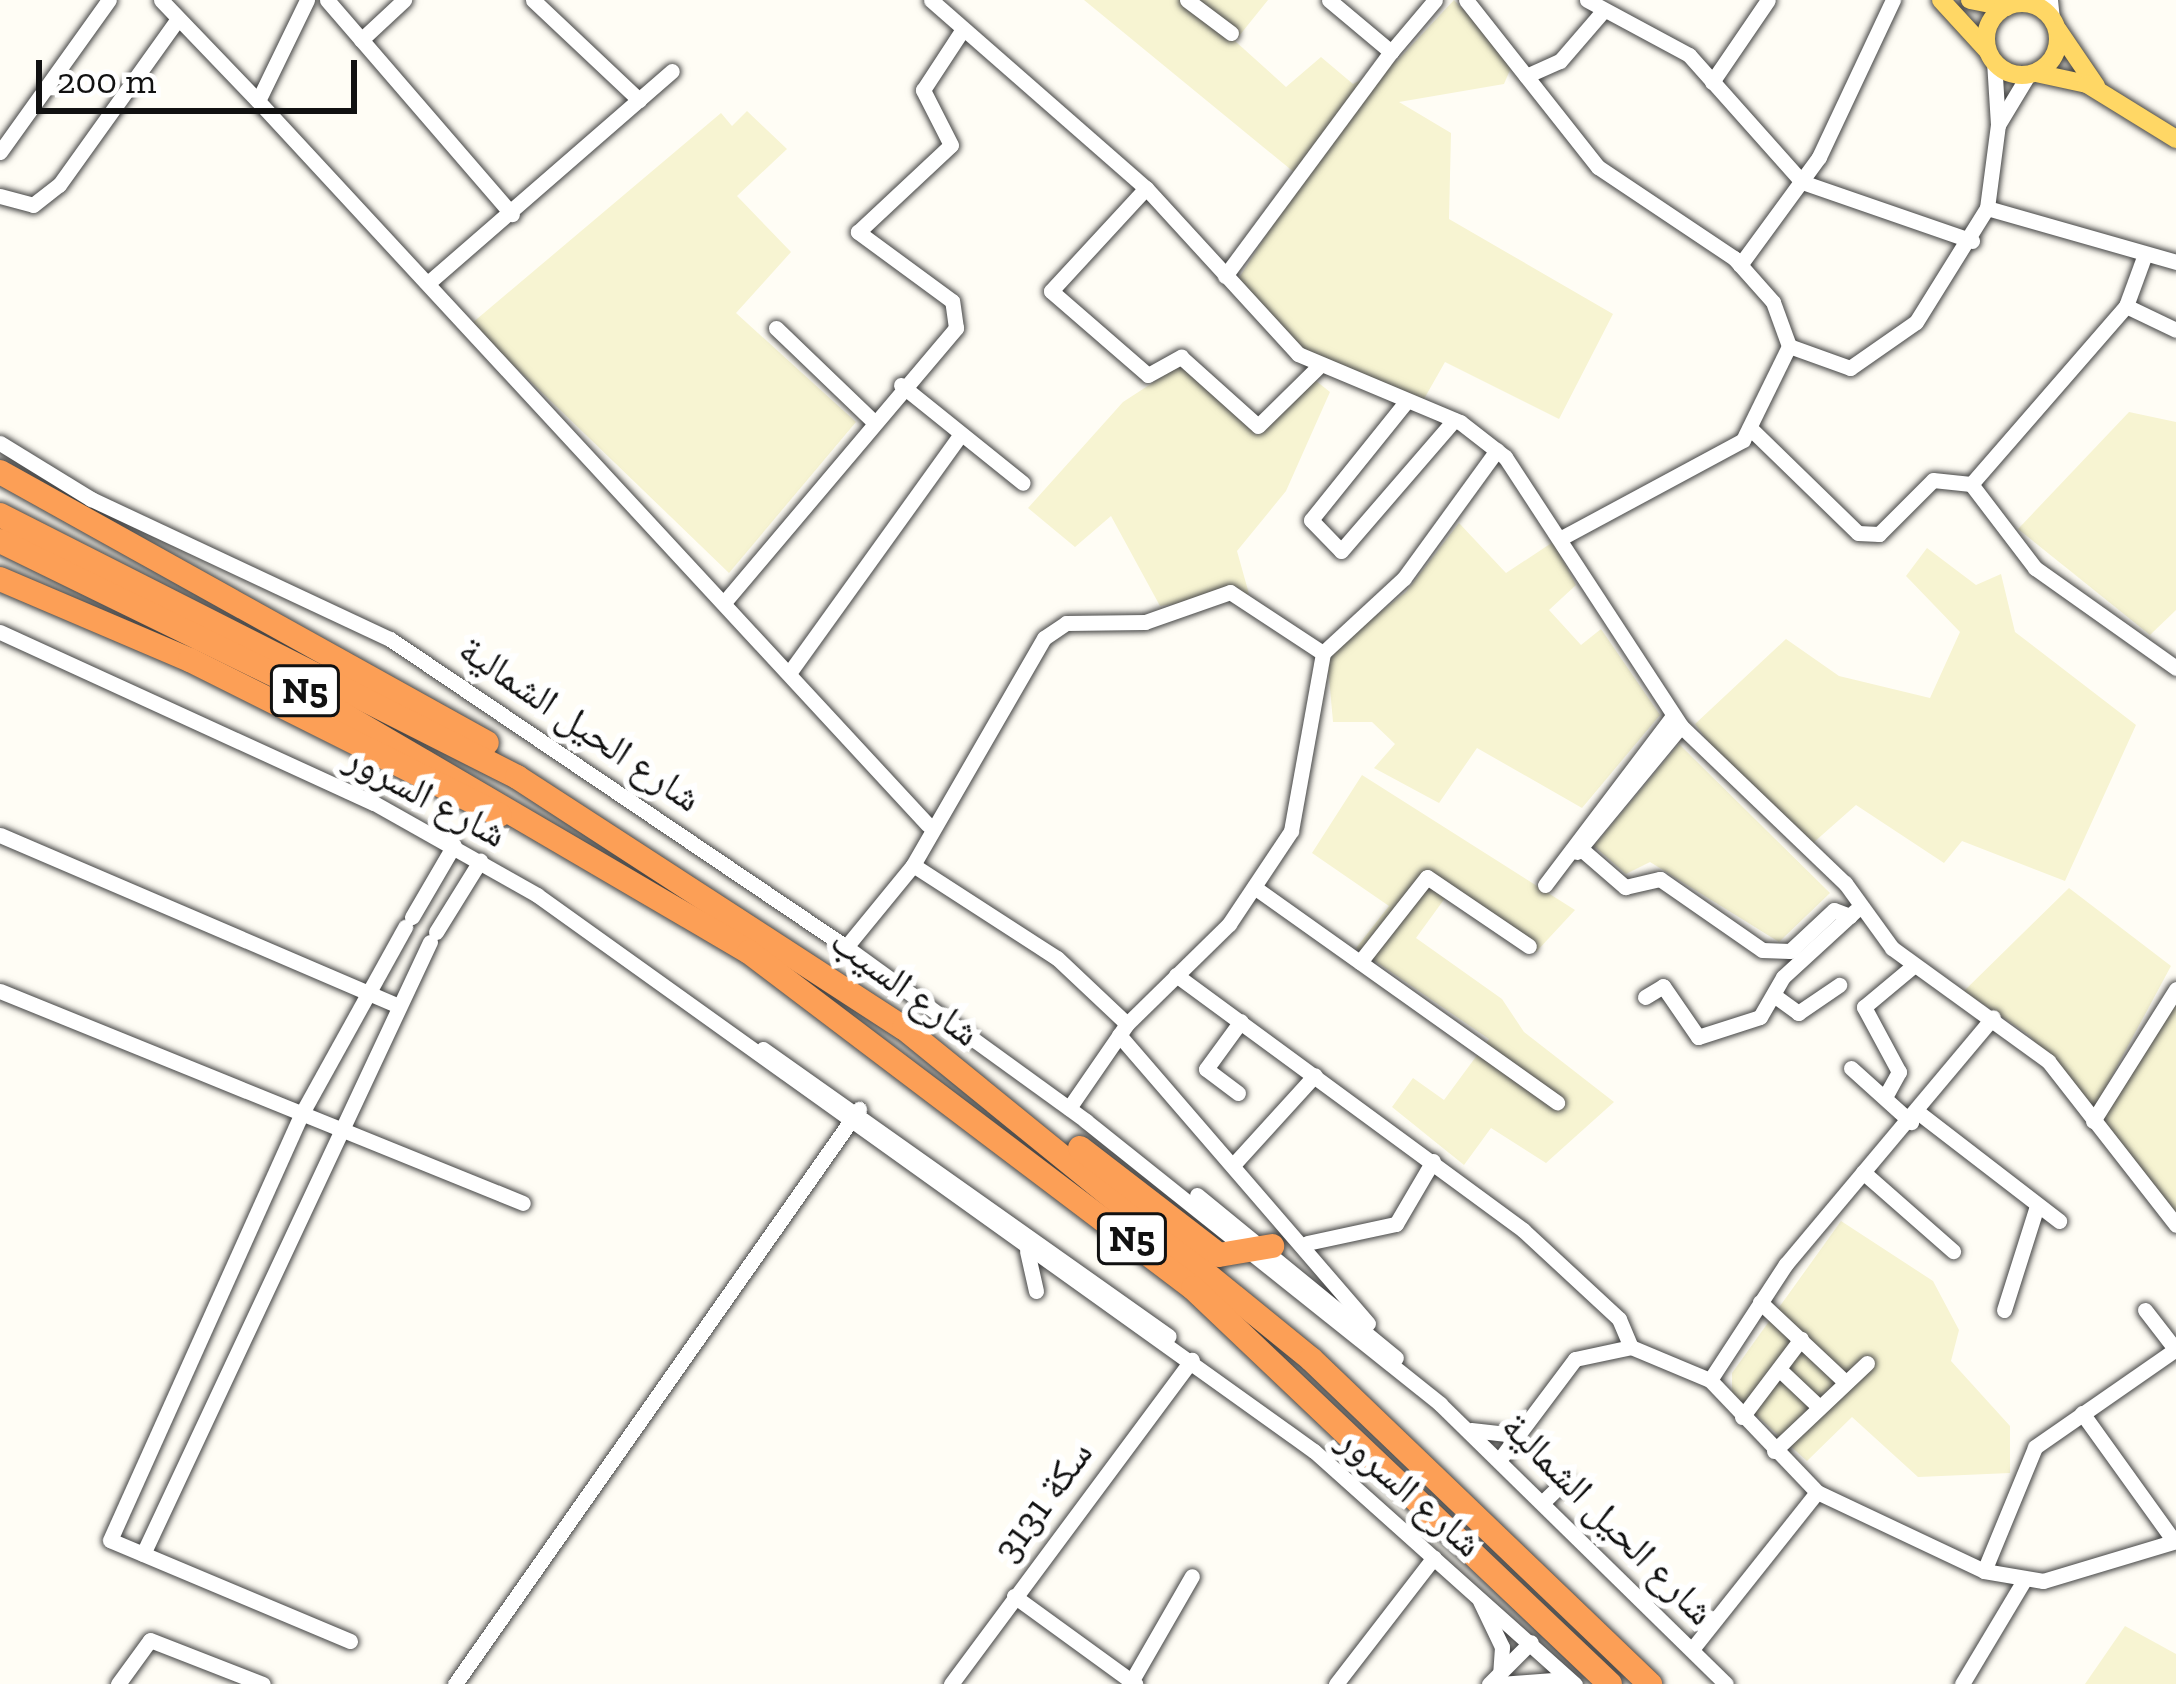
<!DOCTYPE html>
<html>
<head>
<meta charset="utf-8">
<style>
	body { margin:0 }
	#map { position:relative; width:2176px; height:1684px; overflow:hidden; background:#fffdf5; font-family:"Zilla Slab","Noto Naskh Arabic",serif }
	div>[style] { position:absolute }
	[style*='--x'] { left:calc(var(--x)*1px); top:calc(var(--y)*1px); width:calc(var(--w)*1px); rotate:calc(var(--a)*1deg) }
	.farmland>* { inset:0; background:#f7f4d2 }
	.roads { filter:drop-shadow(0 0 3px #444) drop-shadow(0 0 3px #444) }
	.minor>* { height:15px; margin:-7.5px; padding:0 7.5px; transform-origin:7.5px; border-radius:7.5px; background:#fff }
	.major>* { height:18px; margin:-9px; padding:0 9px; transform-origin:9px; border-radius:9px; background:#ffd765 }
	.major>.ring { margin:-9px; padding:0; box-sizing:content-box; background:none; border:18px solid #ffd765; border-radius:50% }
	.highway>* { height:24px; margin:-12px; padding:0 12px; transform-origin:12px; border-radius:12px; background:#fc9f56 }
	span { translate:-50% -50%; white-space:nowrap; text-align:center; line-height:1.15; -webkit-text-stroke:12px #fff; paint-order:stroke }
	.shield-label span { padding:3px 9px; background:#fff; border:3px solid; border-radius:9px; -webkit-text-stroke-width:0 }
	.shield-label { font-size:36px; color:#111; font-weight:700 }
	.street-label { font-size:39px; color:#111 }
	.scale { position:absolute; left:36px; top:60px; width:321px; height:54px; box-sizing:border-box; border:6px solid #111; border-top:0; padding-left:15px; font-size:36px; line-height:42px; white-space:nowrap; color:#111; -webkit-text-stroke:9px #fff; paint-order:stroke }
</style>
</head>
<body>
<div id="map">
	<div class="farmland">
		<i style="clip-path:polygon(1084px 0,1268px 0,1235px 41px,1286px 87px,1321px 57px,1353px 84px,1398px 60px,1454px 0,1513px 63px,1504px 84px,1399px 102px,1451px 133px,1449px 219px,1613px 314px,1559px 419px,1445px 362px,1424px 399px,1305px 351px,1239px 278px,1307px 171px,1295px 173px)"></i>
		<i style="clip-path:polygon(747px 111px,787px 149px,737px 196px,791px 252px,736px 313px,856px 422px,729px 573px,471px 324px,721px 113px,732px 126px)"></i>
		<i style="clip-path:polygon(1180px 365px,1257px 435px,1315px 380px,1330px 392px,1286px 491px,1237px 551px,1249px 594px,1160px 606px,1111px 516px,1075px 547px,1028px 508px,1123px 402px)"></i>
		<i style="clip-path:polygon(2129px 412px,2176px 422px,2176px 610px,2150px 635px,2018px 529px)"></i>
		<i style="clip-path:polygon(1459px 523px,1506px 573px,1553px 542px,1576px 585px,1549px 610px,1581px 645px,1601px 629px,1660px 715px,1582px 808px,1477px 748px,1439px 803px,1374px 768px,1395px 744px,1372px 722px,1333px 722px,1327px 654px,1406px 592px)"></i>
		<i style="clip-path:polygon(1927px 548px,1976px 585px,2001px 574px,2015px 632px,2136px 725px,2065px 881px,1962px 841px,1944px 863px,1856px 805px,1813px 843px,1732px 773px,1695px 724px,1786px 639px,1839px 676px,1930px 698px,1960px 632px,1906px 576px)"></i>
		<i style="clip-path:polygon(1679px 744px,1830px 893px,1779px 942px,1650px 862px,1626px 874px,1594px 846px)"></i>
		<i style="clip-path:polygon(1362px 775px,1575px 910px,1536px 952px,1448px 894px,1416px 938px,1502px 999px,1524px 1032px,1614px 1102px,1546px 1163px,1491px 1128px,1464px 1165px,1392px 1107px,1413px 1078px,1444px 1100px,1489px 1039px,1356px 948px,1389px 906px,1312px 853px)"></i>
		<i style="clip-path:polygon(2069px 888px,2171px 966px,2094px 1109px,2029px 1035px,1964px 991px)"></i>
		<i style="clip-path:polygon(2176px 993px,2176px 1220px,2098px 1119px)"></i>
		<i style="clip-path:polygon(1841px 1221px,1933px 1281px,1959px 1330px,1951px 1361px,2010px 1426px,2010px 1473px,1918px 1477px,1852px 1417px,1807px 1461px,1732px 1393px,1732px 1373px)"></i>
		<i style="clip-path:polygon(2125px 1626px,2176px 1654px,2176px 1684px,2085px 1684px)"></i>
	</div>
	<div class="roads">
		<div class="minor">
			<i style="--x:161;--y:0;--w:140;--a:46.2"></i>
			<i style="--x:307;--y:0;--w:112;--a:115.9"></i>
			<i style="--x:258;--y:101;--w:986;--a:47.22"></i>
			<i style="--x:327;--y:0;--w:283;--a:49.2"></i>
			<i style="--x:533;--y:0;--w:146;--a:43.3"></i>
			<i style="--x:931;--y:0;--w:286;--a:41.2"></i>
			<i style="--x:1146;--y:188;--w:225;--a:47.5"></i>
			<i style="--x:1298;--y:354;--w:176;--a:22.8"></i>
			<i style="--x:1460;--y:422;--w:57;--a:37.9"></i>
			<i style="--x:1505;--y:457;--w:321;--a:56.8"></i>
			<i style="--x:1681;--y:726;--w:227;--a:43.8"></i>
			<i style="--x:1845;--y:883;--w:80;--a:54.1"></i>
			<i style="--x:1892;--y:948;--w:193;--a:35.9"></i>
			<i style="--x:2048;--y:1061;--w:208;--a:52"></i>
			<i style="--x:1187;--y:0;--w:55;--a:36.9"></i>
			<i style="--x:1329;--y:0;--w:81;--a:40"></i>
			<i style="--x:1391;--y:52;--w:68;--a:-49.8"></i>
			<i style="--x:1466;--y:0;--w:213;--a:51.7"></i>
			<i style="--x:1598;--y:167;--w:164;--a:33.8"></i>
			<i style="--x:1734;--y:258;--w:59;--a:48.4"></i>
			<i style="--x:1773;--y:302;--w:47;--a:70"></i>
			<i style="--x:1587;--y:0;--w:116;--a:28.3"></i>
			<i style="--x:1689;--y:55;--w:170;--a:48.3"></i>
			<i style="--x:1802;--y:182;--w:180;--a:19.1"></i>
			<i style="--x:2050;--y:0;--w:18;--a:84"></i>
			<i style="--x:361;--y:40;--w:59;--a:-42.9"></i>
			<i style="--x:1994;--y:61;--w:64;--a:86.4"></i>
			<i style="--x:1998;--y:125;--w:58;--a:-59"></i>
			<i style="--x:1526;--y:76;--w:37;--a:-24"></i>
			<i style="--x:1560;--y:61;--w:66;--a:-49.3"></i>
			<i style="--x:1712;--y:82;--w:99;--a:-55.7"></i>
			<i style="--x:0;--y:152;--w:187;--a:-54.4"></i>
			<i style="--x:1146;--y:188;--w:140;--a:132.7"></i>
			<i style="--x:1051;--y:291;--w:128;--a:40.9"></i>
			<i style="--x:1148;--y:375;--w:38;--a:-29"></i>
			<i style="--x:1181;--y:357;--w:103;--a:41.9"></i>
			<i style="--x:1258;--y:426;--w:83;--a:-44.5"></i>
			<i style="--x:0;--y:196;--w:34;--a:15"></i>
			<i style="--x:33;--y:205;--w:33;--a:-38"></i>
			<i style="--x:59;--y:185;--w:203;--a:-54.4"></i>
			<i style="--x:1987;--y:208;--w:197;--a:15.9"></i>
			<i style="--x:2144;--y:257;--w:52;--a:110.2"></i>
			<i style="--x:2126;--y:306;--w:236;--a:131"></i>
			<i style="--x:1971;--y:484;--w:106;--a:52.7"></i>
			<i style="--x:2035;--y:568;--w:173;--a:35.3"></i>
			<i style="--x:1740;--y:265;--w:134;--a:-53.8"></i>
			<i style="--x:1819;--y:157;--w:174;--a:-64.8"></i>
			<i style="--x:1225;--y:276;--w:279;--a:-53.5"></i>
			<i style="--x:428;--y:283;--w:323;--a:-41"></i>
			<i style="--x:2126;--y:306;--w:55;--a:25.6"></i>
			<i style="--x:776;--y:328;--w:133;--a:43.8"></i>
			<i style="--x:1789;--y:346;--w:65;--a:19.8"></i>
			<i style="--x:1850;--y:368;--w:80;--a:-34.9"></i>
			<i style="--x:1916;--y:322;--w:134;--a:-58.1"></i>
			<i style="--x:1987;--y:208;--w:84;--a:-82.5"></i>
			<i style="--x:901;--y:385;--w:156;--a:38.8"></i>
			<i style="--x:1405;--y:403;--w:150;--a:128.8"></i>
			<i style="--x:1311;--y:520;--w:43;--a:45.9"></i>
			<i style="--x:1341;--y:551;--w:173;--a:-49.2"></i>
			<i style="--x:1751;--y:429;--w:149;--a:44.2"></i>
			<i style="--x:1858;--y:533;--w:21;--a:3"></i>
			<i style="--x:1879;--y:534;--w:76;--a:-45"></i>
			<i style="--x:1933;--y:480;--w:38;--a:6"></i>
			<i style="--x:0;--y:443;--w:107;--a:31.6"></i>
			<i style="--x:91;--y:499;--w:330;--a:25.1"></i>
			<i style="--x:390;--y:639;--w:550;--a:34.04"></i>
			<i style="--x:846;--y:947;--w:296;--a:35.9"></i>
			<i style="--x:1086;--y:1121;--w:453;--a:38.6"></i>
			<i style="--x:1440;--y:1404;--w:400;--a:44.4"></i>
			<i style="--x:1565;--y:536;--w:202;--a:-28.3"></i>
			<i style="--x:1743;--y:440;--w:105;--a:-63.9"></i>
			<i style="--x:727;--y:599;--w:355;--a:-49.8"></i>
			<i style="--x:956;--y:328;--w:27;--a:-98"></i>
			<i style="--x:952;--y:301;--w:117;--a:-143.7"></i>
			<i style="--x:858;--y:232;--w:127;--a:-43.1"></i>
			<i style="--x:951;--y:145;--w:62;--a:-117"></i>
			<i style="--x:923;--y:90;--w:73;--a:-56.7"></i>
			<i style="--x:0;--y:632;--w:411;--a:24.6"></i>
			<i style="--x:374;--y:803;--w:187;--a:29.4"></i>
			<i style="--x:537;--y:895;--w:955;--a:35.59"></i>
			<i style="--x:1314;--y:1451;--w:350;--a:41.8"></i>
			<i style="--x:792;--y:669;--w:288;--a:-54.3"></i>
			<i style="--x:0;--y:835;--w:431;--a:23.2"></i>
			<i style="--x:1580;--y:848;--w:60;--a:40.9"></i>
			<i style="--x:1625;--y:887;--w:36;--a:-13"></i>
			<i style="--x:1660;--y:879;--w:124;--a:34.8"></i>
			<i style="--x:1762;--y:950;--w:28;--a:2"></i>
			<i style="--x:1790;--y:951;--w:60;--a:-43"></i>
			<i style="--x:1834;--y:910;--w:17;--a:21"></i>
			<i style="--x:1577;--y:852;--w:163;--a:-50.5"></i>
			<i style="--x:913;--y:865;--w:171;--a:32.9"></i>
			<i style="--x:1057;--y:958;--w:96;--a:43.3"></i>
			<i style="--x:1545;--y:885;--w:212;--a:-52.9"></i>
			<i style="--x:1254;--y:887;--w:372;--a:35.4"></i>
			<i style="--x:412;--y:917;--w:83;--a:-59.7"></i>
			<i style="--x:436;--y:932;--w:84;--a:-58.2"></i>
			<i style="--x:846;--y:947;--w:106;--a:-50.7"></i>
			<i style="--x:913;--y:865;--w:262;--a:-60"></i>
			<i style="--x:1044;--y:638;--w:27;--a:-34"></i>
			<i style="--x:1066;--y:623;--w:79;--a:-0.7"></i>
			<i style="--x:1145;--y:622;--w:90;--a:-19.4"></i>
			<i style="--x:1230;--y:592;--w:111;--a:33.3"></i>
			<i style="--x:1360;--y:962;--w:108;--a:-51.8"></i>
			<i style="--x:1427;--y:877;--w:123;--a:34.1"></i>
			<i style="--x:1176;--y:975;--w:431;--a:36.3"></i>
			<i style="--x:1523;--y:1230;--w:131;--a:42.8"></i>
			<i style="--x:1619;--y:1319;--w:30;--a:67"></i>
			<i style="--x:0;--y:991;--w:564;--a:22.07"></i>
			<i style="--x:1775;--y:996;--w:29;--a:36"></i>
			<i style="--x:1798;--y:1013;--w:50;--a:-34.3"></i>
			<i style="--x:1645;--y:997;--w:21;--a:-31"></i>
			<i style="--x:1663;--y:986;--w:62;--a:55.5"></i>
			<i style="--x:1698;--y:1037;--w:65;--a:-17.9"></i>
			<i style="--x:1760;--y:1017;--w:46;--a:-60.1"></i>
			<i style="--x:1783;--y:977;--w:98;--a:-42.5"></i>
			<i style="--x:1119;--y:1035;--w:381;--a:49.2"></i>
			<i style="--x:763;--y:1049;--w:497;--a:35.3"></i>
			<i style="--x:1851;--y:1068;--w:81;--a:42"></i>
			<i style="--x:1238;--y:1093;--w:40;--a:-143"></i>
			<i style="--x:1206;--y:1069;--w:59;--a:-53.9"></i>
			<i style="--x:1885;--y:1097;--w:29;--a:-61"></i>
			<i style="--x:1899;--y:1072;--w:74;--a:-118.3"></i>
			<i style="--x:1864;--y:1007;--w:62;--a:-39.8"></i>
			<i style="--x:1069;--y:1108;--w:102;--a:-55.4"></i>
			<i style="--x:1127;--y:1024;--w:143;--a:-44.4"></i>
			<i style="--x:1229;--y:924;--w:112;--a:-56.3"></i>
			<i style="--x:1291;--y:831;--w:181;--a:-79.8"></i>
			<i style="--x:1323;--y:653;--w:110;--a:-42.8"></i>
			<i style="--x:1404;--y:578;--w:158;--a:-54"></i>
			<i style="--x:1919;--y:1113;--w:177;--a:37.6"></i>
			<i style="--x:2093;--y:1121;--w:156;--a:-57.8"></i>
			<i style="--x:1234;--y:1164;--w:120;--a:-47.7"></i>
			<i style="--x:1863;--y:1172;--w:120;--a:41.3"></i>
			<i style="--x:1197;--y:1195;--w:257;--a:39.3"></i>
			<i style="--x:1307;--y:1243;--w:91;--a:-12.1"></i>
			<i style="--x:1396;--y:1224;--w:73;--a:-59.6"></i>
			<i style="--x:1027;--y:1251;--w:41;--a:77.3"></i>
			<i style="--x:1760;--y:1302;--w:115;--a:43.2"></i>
			<i style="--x:2004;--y:1310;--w:109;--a:-72.4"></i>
			<i style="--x:2145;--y:1310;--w:51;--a:52.2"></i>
			<i style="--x:1781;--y:1371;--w:51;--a:43.4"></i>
			<i style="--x:1710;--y:1380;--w:139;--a:-56.8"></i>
			<i style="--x:1786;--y:1264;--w:322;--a:-50"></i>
			<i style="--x:2082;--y:1413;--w:158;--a:54.3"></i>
			<i style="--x:1742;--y:1417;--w:98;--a:-52.9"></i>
			<i style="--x:1471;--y:1430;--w:45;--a:6.3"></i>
			<i style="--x:1774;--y:1451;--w:128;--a:-43.4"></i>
			<i style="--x:1500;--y:1459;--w:125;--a:-53.1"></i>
			<i style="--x:1575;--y:1359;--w:57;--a:-12.1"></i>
			<i style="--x:1631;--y:1347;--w:86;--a:22.7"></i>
			<i style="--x:1710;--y:1380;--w:155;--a:46.3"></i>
			<i style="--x:1817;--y:1492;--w:185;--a:25.3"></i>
			<i style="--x:1984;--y:1571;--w:60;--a:9.6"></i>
			<i style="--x:2043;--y:1581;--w:139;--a:-16.7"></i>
			<i style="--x:1544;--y:1501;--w:30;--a:-44"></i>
			<i style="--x:143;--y:1554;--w:676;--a:-64.88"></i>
			<i style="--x:1984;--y:1571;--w:134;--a:-67.6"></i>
			<i style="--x:2035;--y:1447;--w:172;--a:-34.8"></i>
			<i style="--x:1014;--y:1596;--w:150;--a:36"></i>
			<i style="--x:1480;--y:1601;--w:51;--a:64.4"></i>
			<i style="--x:1502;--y:1647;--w:27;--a:94"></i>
			<i style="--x:350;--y:1641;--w:260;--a:-157.2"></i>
			<i style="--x:110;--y:1540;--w:468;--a:-65.8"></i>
			<i style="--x:302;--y:1113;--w:213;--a:-61"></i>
			<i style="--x:1693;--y:1648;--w:199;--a:-51.5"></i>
			<i style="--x:1131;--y:1682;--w:122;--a:-60.1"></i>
			<i style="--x:118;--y:1684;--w:54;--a:-54"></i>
			<i style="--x:150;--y:1640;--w:121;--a:21.3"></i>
			<i style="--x:455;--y:1684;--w:703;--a:-54.91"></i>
			<i style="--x:951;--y:1684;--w:404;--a:-53.4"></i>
			<i style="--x:1336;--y:1684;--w:160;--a:-52.3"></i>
			<i style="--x:1489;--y:1684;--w:59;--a:-45"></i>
			<i style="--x:1500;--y:1684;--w:67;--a:-4.3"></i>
			<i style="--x:1962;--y:1684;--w:119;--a:-59.1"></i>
		</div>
		<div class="major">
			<i style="--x:1941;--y:0;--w:68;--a:47.4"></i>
			<i style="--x:1970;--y:0;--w:37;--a:11"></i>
			<i class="ring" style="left:1986px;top:3px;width:54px;height:54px"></i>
			<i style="--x:2058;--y:30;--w:68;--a:55.8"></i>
			<i style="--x:2036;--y:73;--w:52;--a:12.2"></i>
			<i style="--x:2087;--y:84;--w:105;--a:31.7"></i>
		</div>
		<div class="highway">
			<i style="--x:0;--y:472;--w:557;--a:29.09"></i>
			<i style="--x:0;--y:515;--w:580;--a:26.87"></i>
			<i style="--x:517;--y:777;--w:461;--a:33"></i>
			<i style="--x:904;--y:1028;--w:525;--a:39.12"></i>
			<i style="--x:1311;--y:1359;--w:470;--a:43.8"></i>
			<i style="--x:0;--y:541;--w:313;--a:26"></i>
			<i style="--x:281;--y:678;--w:542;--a:30.35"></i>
			<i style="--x:749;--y:952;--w:557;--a:37.12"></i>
			<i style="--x:1193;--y:1288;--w:575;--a:43.52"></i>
			<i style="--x:0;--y:579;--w:207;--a:23.1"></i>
			<i style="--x:190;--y:660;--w:346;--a:26.6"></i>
			<i style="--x:1080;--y:1148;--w:175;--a:37.6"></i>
			<i style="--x:1219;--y:1255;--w:54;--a:-9.6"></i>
		</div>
	</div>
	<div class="shield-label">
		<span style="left:305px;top:691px">N5</span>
		<span style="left:1132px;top:1239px">N5</span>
	</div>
	<div class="street-label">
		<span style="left:580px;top:724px;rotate:34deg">شارع الحيل الشمالية</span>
		<span style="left:426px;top:796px;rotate:28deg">شارع السرور</span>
		<span style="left:905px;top:987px;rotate:36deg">شارع السيب</span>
		<span style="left:1410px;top:1492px;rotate:41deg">شارع السرور</span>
		<span style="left:1043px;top:1501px;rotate:-54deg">سكة 3131</span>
		<span style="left:1608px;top:1519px;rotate:45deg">شارع الحيل الشمالية</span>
	</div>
	<div class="scale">200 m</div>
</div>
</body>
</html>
